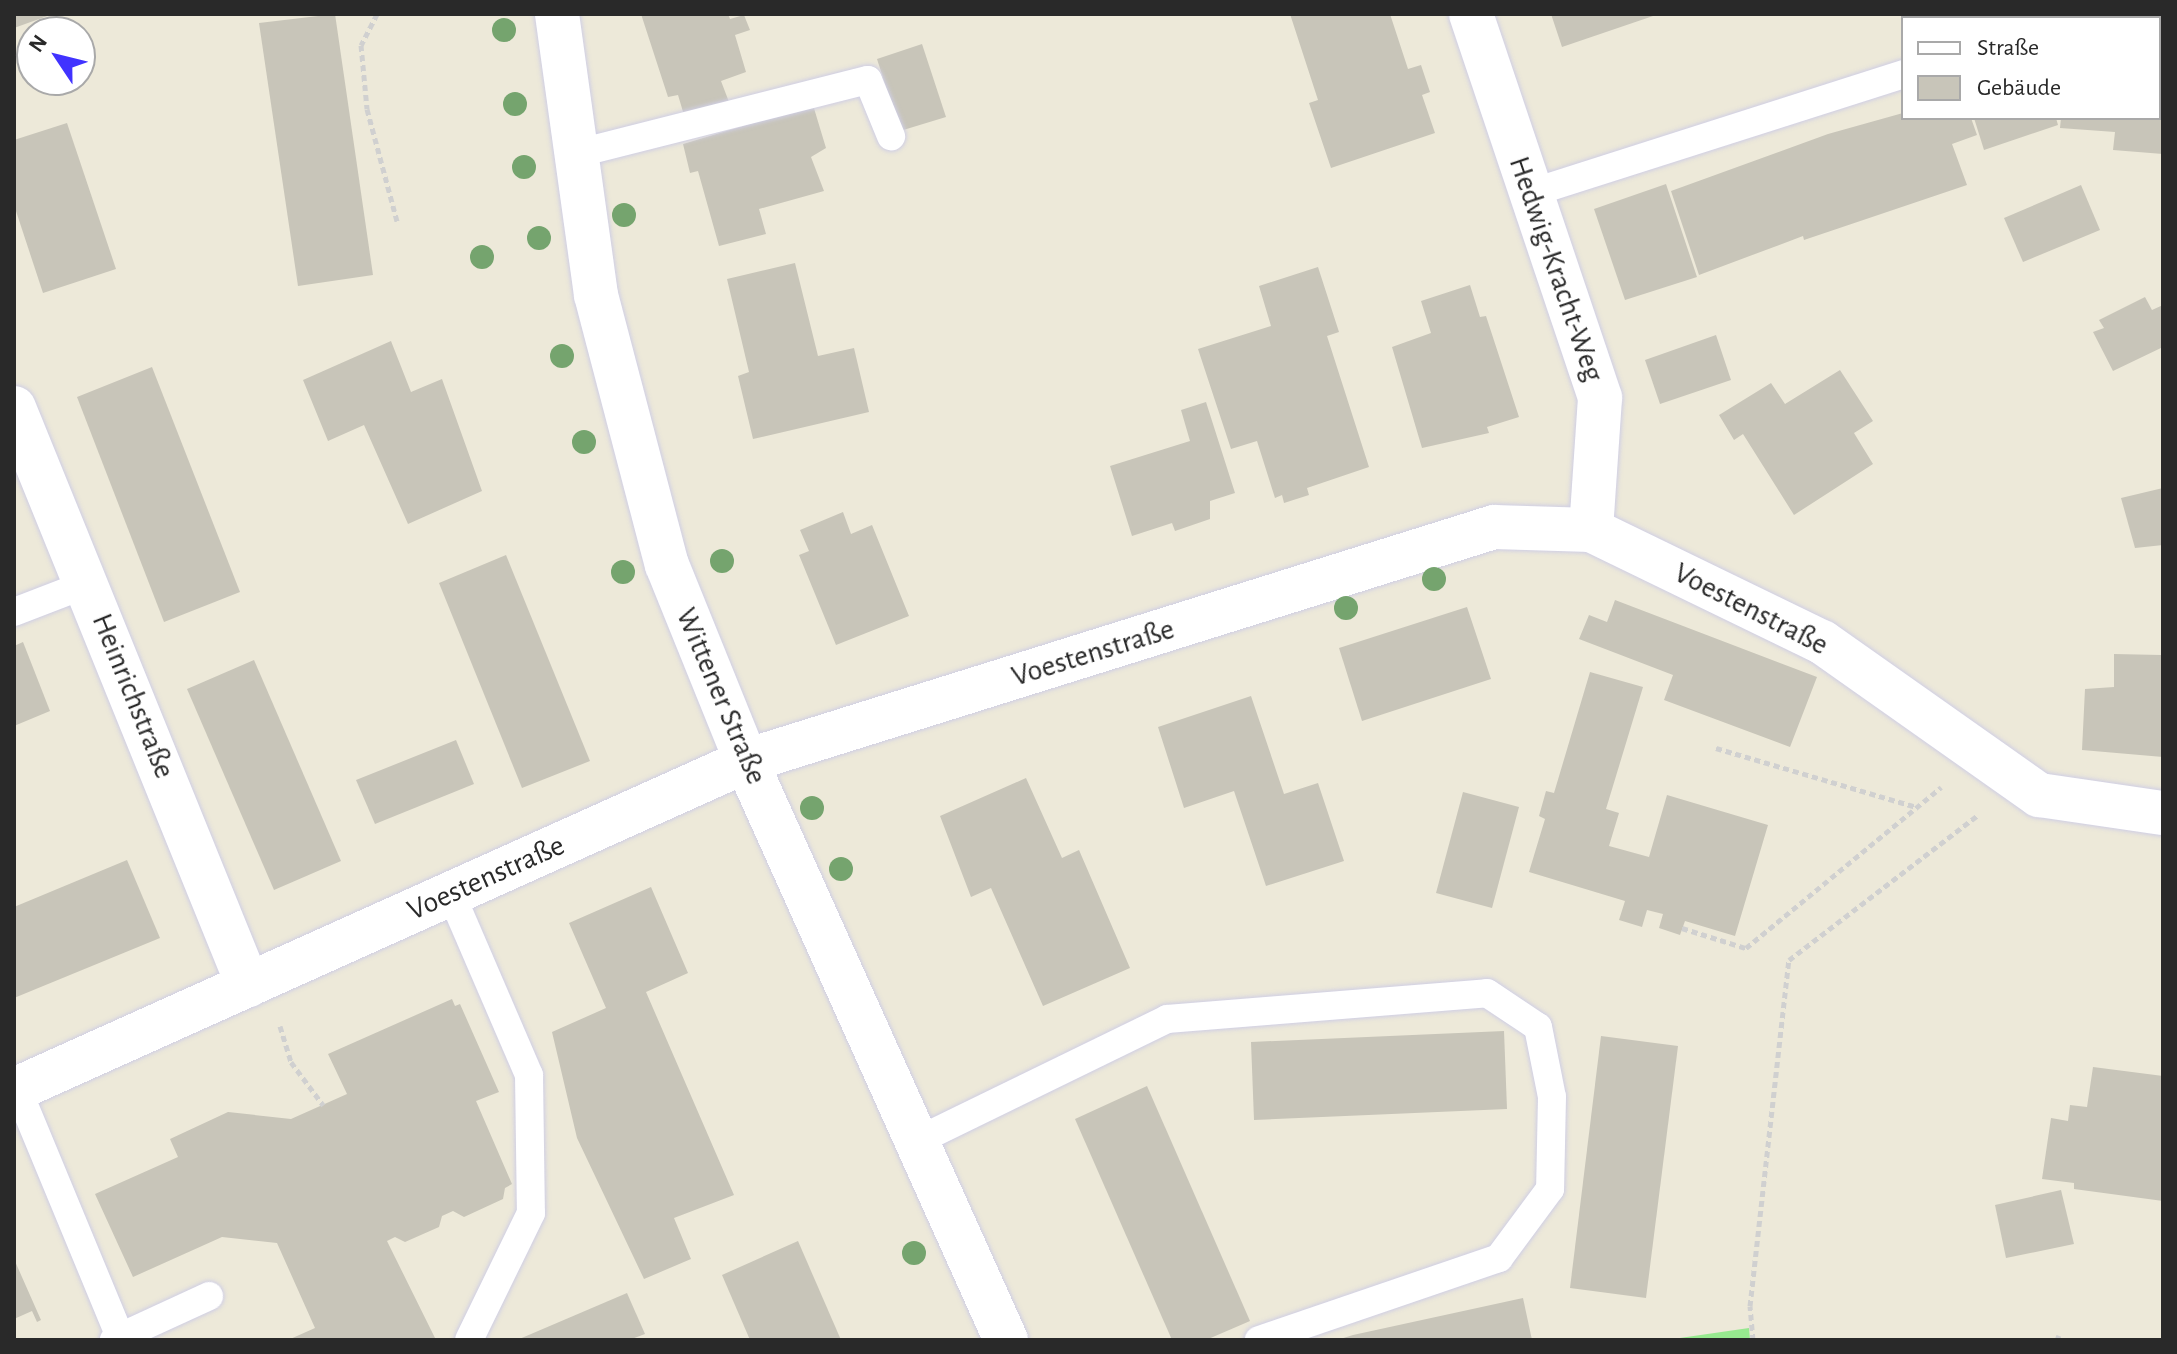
<!DOCTYPE html>
<html>
<head>
<meta charset="utf-8">
<style>
	body { margin:0 }
	#map { position:relative; width:2177px; height:1354px; overflow:hidden; background:#ede9d9; font-family:"Alegreya Sans",sans-serif }
	div>[style] { position:absolute }
	[style*='--x'] { left:calc(var(--x)*1px); top:calc(var(--y)*1px); width:calc(var(--w)*1px); rotate:calc(var(--a)*1deg) }
	.green>* { inset:0; background:#97e98f }
	.building>* { inset:0; background:#c8c5b9 }
	.path>* { height:5px; margin-top:-2.5px; transform-origin:0; background:repeating-linear-gradient(90deg,#d0d0d0 0 6px,transparent 0 10px) }
	.roads { filter:drop-shadow(0 0 2px #cfcee4) drop-shadow(0 0 2px #cfcee4) }
	.lane>* { height:28px; margin:-14px; padding:0 14px; transform-origin:14px; border-radius:14px; background:#fff }
	.street>* { height:44px; margin:-22px; padding:0 22px; transform-origin:22px; border-radius:22px; background:#fff }
	.secondary>* { height:44px; margin:-22px; padding:0 22px; transform-origin:22px; border-radius:22px; background:#fff }
	.trees>* { width:24px; height:24px; margin:-12px; border-radius:50%; background:#75a46e }
	span { translate:-50% -50%; white-space:nowrap; text-align:center; line-height:1.15; -webkit-text-stroke:7px #fff; paint-order:stroke }
	.street-label { font-size:30px; color:#292929 }
	.frame { position:absolute; inset:0; border:16px solid #292929; pointer-events:none }
	.legend { position:absolute; left:1901px; top:16px; width:260px; height:104px; box-sizing:border-box; background:#fff; border:2px solid #a9a9a9; margin:0; padding:10px 14px; list-style:none; font-size:24px; color:#292929 }
	.legend li { display:flex; align-items:center; gap:16px; height:40px }
	.legend b { width:40px; border:2px solid #a9a9a9 }
	.north { position:absolute; left:16px; top:16px; width:80px; height:80px; box-sizing:border-box; background:#fff; border:2px solid #a9a9a9; border-radius:50%; rotate:305deg; font-size:22px; font-weight:700; line-height:32px; text-align:center; color:#292929 }
	.north::after { content:''; display:block; margin:auto; width:28px; height:36px; background:#4133ff; clip-path:polygon(50% 0,100% 100%,50% 72%,0 100%) }
</style>
</head>
<body>
<div id="map">
	<div class="green">
		<i style="clip-path:polygon(1749px 1328px,1750px 1340px,1666px 1340px)"></i>
	</div>
	<div class="building">
		<i style="clip-path:polygon(14px 14px,53px 14px,14px 28px)"></i>
		<i style="clip-path:polygon(335px 14px,373px 275px,298px 286px,259px 23px)"></i>
		<i style="clip-path:polygon(641px 14px,728px 14px,730px 19px,744px 15px,750px 30px,735px 35px,746px 72px,721px 81px,729px 102px,684px 115px,678px 95px,668px 97px)"></i>
		<i style="clip-path:polygon(1290px 14px,1390px 14px,1408px 69px,1421px 65px,1430px 92px,1422px 95px,1435px 133px,1331px 168px,1309px 103px,1318px 100px)"></i>
		<i style="clip-path:polygon(1551px 14px,1656px 14px,1656px 15px,1562px 47px)"></i>
		<i style="clip-path:polygon(922px 44px,946px 117px,900px 131px,877px 59px)"></i>
		<i style="clip-path:polygon(2159px 84px,2163px 154px,2113px 150px,2115px 132px,2060px 128px,2061px 118px,2159px 118px)"></i>
		<i style="clip-path:polygon(813px 105px,826px 148px,811px 157px,824px 191px,759px 209px,766px 234px,719px 246px,698px 171px,690px 173px,683px 144px)"></i>
		<i style="clip-path:polygon(1903px 113px,1903px 118px,1971px 118px,1977px 135px,1952px 144px,1967px 185px,1804px 240px,1803px 236px,1699px 275px,1671px 191px,1828px 134px)"></i>
		<i style="clip-path:polygon(1974px 118px,2056px 118px,2058px 125px,1984px 150px)"></i>
		<i style="clip-path:polygon(67px 123px,116px 269px,43px 293px,14px 205px,14px 140px)"></i>
		<i style="clip-path:polygon(1666px 184px,1697px 277px,1625px 300px,1594px 209px)"></i>
		<i style="clip-path:polygon(2081px 185px,2100px 230px,2023px 262px,2004px 218px)"></i>
		<i style="clip-path:polygon(795px 263px,818px 356px,854px 348px,869px 412px,753px 439px,738px 376px,749px 372px,727px 279px)"></i>
		<i style="clip-path:polygon(1318px 267px,1339px 332px,1327px 336px,1369px 467px,1307px 488px,1309px 495px,1284px 503px,1282px 495px,1275px 498px,1257px 441px,1231px 449px,1198px 349px,1271px 326px,1259px 286px)"></i>
		<i style="clip-path:polygon(1470px 285px,1480px 317px,1486px 316px,1519px 417px,1487px 427px,1489px 433px,1422px 448px,1392px 347px,1431px 333px,1421px 301px)"></i>
		<i style="clip-path:polygon(2145px 297px,2152px 310px,2163px 305px,2163px 347px,2113px 371px,2093px 332px,2104px 328px,2099px 320px)"></i>
		<i style="clip-path:polygon(1716px 335px,1731px 380px,1660px 404px,1645px 360px)"></i>
		<i style="clip-path:polygon(391px 341px,411px 392px,442px 379px,482px 491px,408px 524px,364px 425px,328px 441px,303px 380px)"></i>
		<i style="clip-path:polygon(152px 367px,240px 592px,164px 622px,77px 397px)"></i>
		<i style="clip-path:polygon(1840px 370px,1873px 421px,1854px 433px,1873px 464px,1794px 515px,1743px 434px,1734px 440px,1719px 415px,1771px 383px,1785px 404px)"></i>
		<i style="clip-path:polygon(1206px 402px,1235px 493px,1210px 501px,1210px 519px,1175px 531px,1172px 523px,1132px 536px,1110px 466px,1190px 441px,1181px 410px)"></i>
		<i style="clip-path:polygon(2163px 488px,2163px 545px,2135px 548px,2121px 498px)"></i>
		<i style="clip-path:polygon(843px 512px,851px 534px,872px 525px,909px 616px,836px 645px,799px 555px,809px 551px,800px 530px)"></i>
		<i style="clip-path:polygon(506px 555px,590px 761px,522px 788px,439px 583px)"></i>
		<i style="clip-path:polygon(1615px 600px,1817px 677px,1790px 747px,1664px 700px,1673px 675px,1579px 639px,1589px 615px,1607px 622px)"></i>
		<i style="clip-path:polygon(1467px 607px,1491px 679px,1362px 721px,1339px 648px)"></i>
		<i style="clip-path:polygon(23px 642px,50px 711px,14px 726px,14px 646px)"></i>
		<i style="clip-path:polygon(2114px 654px,2161px 655px,2163px 757px,2082px 750px,2085px 689px,2114px 687px)"></i>
		<i style="clip-path:polygon(254px 660px,341px 861px,274px 890px,187px 689px)"></i>
		<i style="clip-path:polygon(1590px 672px,1643px 687px,1606px 809px,1619px 813px,1609px 846px,1649px 857px,1667px 795px,1768px 825px,1735px 936px,1685px 921px,1680px 935px,1659px 928px,1663px 914px,1647px 910px,1642px 927px,1619px 920px,1625px 901px,1529px 872px,1545px 819px,1539px 816px,1546px 791px,1554px 793px)"></i>
		<i style="clip-path:polygon(1251px 696px,1284px 794px,1318px 783px,1344px 861px,1266px 886px,1234px 791px,1184px 808px,1158px 727px)"></i>
		<i style="clip-path:polygon(456px 740px,474px 784px,375px 824px,356px 780px)"></i>
		<i style="clip-path:polygon(1026px 778px,1062px 858px,1079px 850px,1130px 968px,1043px 1006px,991px 888px,971px 897px,940px 816px)"></i>
		<i style="clip-path:polygon(1463px 792px,1519px 807px,1492px 908px,1436px 893px)"></i>
		<i style="clip-path:polygon(127px 860px,160px 938px,14px 998px,14px 907px)"></i>
		<i style="clip-path:polygon(651px 887px,688px 973px,646px 992px,734px 1195px,674px 1218px,691px 1259px,644px 1279px,577px 1138px,552px 1032px,606px 1008px,569px 923px)"></i>
		<i style="clip-path:polygon(452px 999px,455px 1006px,460px 1004px,499px 1092px,476px 1101px,512px 1184px,505px 1188px,503px 1199px,464px 1217px,453px 1211px,442px 1216px,439px 1227px,405px 1242px,395px 1237px,387px 1241px,436px 1340px,288px 1340px,315px 1328px,277px 1243px,222px 1237px,133px 1277px,95px 1194px,178px 1157px,170px 1139px,228px 1112px,291px 1119px,347px 1094px,328px 1054px)"></i>
		<i style="clip-path:polygon(1504px 1031px,1507px 1109px,1254px 1120px,1251px 1042px)"></i>
		<i style="clip-path:polygon(1601px 1036px,1678px 1046px,1646px 1298px,1570px 1288px)"></i>
		<i style="clip-path:polygon(2093px 1067px,2163px 1076px,2163px 1201px,2074px 1189px,2074px 1183px,2042px 1179px,2051px 1118px,2068px 1121px,2070px 1105px,2087px 1107px)"></i>
		<i style="clip-path:polygon(1147px 1086px,1250px 1321px,1206px 1340px,1172px 1340px,1075px 1119px)"></i>
		<i style="clip-path:polygon(2061px 1190px,2074px 1244px,2006px 1258px,1995px 1205px)"></i>
		<i style="clip-path:polygon(798px 1241px,841px 1340px,750px 1340px,722px 1275px)"></i>
		<i style="clip-path:polygon(14px 1259px,41px 1320px,37px 1322px,32px 1311px,14px 1319px)"></i>
		<i style="clip-path:polygon(627px 1293px,645px 1334px,629px 1340px,517px 1340px)"></i>
		<i style="clip-path:polygon(1523px 1298px,1532px 1340px,1337px 1340px,1353px 1335px)"></i>
	</div>
	<div class="path">
		<i style="--x:377;--y:14;--w:35;--a:117"></i>
		<i style="--x:361;--y:45;--w:64;--a:84.6"></i>
		<i style="--x:367;--y:109;--w:116;--a:75"></i>
		<i style="--x:1716;--y:748;--w:209;--a:16.4"></i>
		<i style="--x:1682;--y:928;--w:67;--a:17.4"></i>
		<i style="--x:1746;--y:948;--w:253;--a:-39.5"></i>
		<i style="--x:280;--y:1026;--w:38;--a:73"></i>
		<i style="--x:291;--y:1062;--w:54;--a:53.3"></i>
		<i style="--x:1753;--y:1340;--w:34;--a:-95"></i>
		<i style="--x:1750;--y:1306;--w:348;--a:-83.6"></i>
		<i style="--x:1789;--y:960;--w:237;--a:-37.5"></i>
		<i style="--x:2057;--y:1340;--w:5;--a:-68"></i>
	</div>
	<div class="roads">
		<div class="lane">
			<i style="--x:575;--y:154;--w:302;--a:-14.2"></i>
			<i style="--x:868;--y:80;--w:61;--a:67.7"></i>
			<i style="--x:1531;--y:193;--w:391;--a:-17.7"></i>
			<i style="--x:14;--y:612;--w:80;--a:-21.1"></i>
			<i style="--x:451;--y:894;--w:197;--a:66.7"></i>
			<i style="--x:529;--y:1075;--w:138;--a:89.2"></i>
			<i style="--x:531;--y:1213;--w:141;--a:116"></i>
			<i style="--x:17;--y:1088;--w:269;--a:67.5"></i>
			<i style="--x:120;--y:1337;--w:7;--a:153"></i>
			<i style="--x:917;--y:1141;--w:278;--a:-26"></i>
			<i style="--x:1167;--y:1019;--w:321;--a:-4.6"></i>
			<i style="--x:1487;--y:993;--w:61;--a:33.7"></i>
			<i style="--x:1538;--y:1027;--w:71;--a:78.7"></i>
			<i style="--x:1552;--y:1097;--w:92;--a:91.2"></i>
			<i style="--x:1550;--y:1189;--w:86;--a:126.5"></i>
			<i style="--x:1499;--y:1258;--w:254;--a:161.1"></i>
			<i style="--x:120;--y:1337;--w:98;--a:-24.7"></i>
		</div>
		<div class="street">
			<i style="--x:1471;--y:14;--w:405;--a:71.4"></i>
			<i style="--x:1600;--y:398;--w:132;--a:93.9"></i>
			<i style="--x:14;--y:408;--w:623;--a:67.93"></i>
			<i style="--x:14;--y:1090;--w:803;--a:-24.2"></i>
			<i style="--x:746;--y:761;--w:784;--a:-17.37"></i>
			<i style="--x:1494;--y:527;--w:97;--a:1.8"></i>
			<i style="--x:1591;--y:530;--w:257;--a:25.9"></i>
			<i style="--x:1822;--y:642;--w:266;--a:35.2"></i>
			<i style="--x:2039;--y:795;--w:125;--a:8.3"></i>
		</div>
		<div class="secondary">
			<i style="--x:557;--y:14;--w:284;--a:82.1"></i>
			<i style="--x:596;--y:295;--w:279;--a:75.3"></i>
			<i style="--x:667;--y:565;--w:211;--a:68"></i>
			<i style="--x:746;--y:761;--w:635;--a:65.82"></i>
		</div>
	</div>
	<div class="trees">
		<i style="left:504px;top:30px"></i>
		<i style="left:515px;top:104px"></i>
		<i style="left:524px;top:167px"></i>
		<i style="left:624px;top:215px"></i>
		<i style="left:539px;top:238px"></i>
		<i style="left:482px;top:257px"></i>
		<i style="left:562px;top:356px"></i>
		<i style="left:584px;top:442px"></i>
		<i style="left:722px;top:561px"></i>
		<i style="left:623px;top:572px"></i>
		<i style="left:1434px;top:579px"></i>
		<i style="left:1346px;top:608px"></i>
		<i style="left:812px;top:808px"></i>
		<i style="left:841px;top:869px"></i>
		<i style="left:914px;top:1253px"></i>
	</div>
	<div class="street-label">
		<span style="left:1556px;top:269px;rotate:71deg">Hedwig-Kracht-Weg</span>
		<span style="left:1751px;top:609px;rotate:27deg">Voestenstraße</span>
		<span style="left:1093px;top:653px;rotate:-17deg">Voestenstraße</span>
		<span style="left:133px;top:696px;rotate:68deg">Heinrichstraße</span>
		<span style="left:721px;top:696px;rotate:67deg">Wittener Straße</span>
		<span style="left:486px;top:878px;rotate:-24deg">Voestenstraße</span>
	</div>
	<div class="frame"></div>
	<ul class="legend">
	<li><b style="height:10px;background:#fff"></b>Straße</li>
	<li><b style="height:22px;background:#c8c5b9"></b>Gebäude</li>
	</ul>
	<div class="north">N</div>
</div>
</body>
</html>
